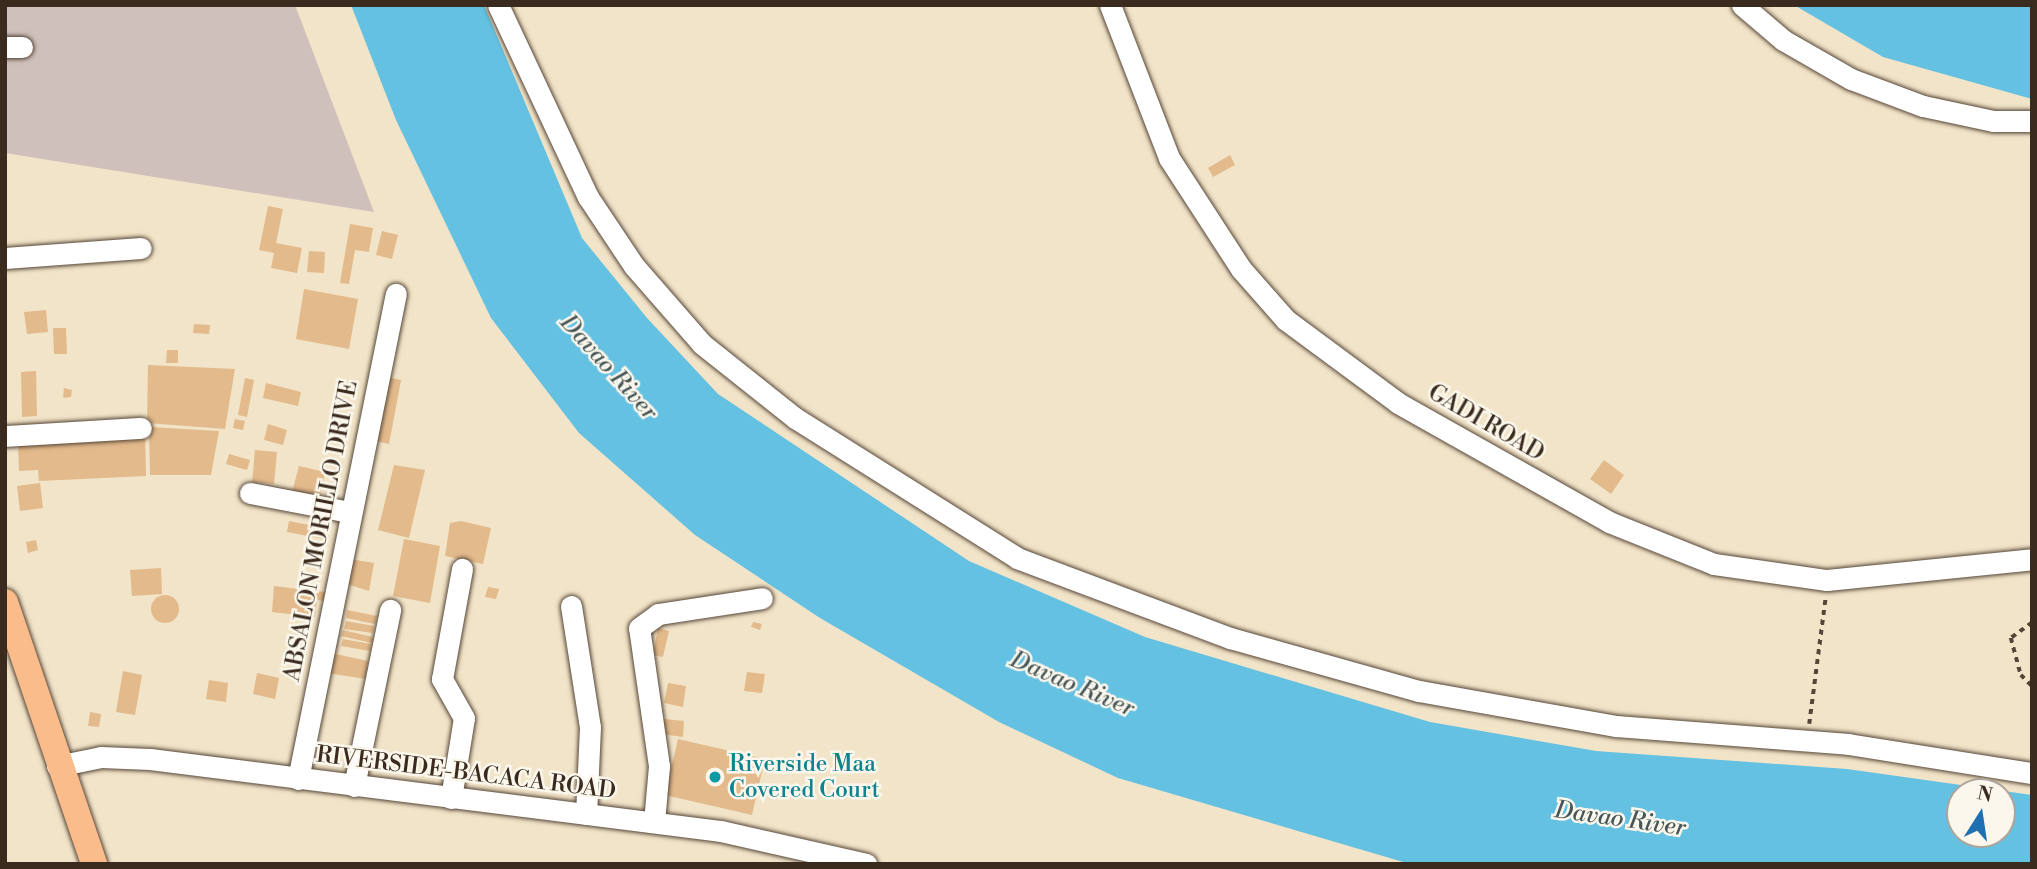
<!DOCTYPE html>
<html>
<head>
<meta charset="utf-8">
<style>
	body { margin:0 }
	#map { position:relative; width:2037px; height:869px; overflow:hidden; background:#f2e4c8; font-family:"Libre Bodoni",serif }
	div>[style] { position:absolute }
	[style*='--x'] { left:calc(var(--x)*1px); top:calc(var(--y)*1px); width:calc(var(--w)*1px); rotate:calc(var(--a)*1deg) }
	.industrial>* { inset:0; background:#cfc0bb }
	.water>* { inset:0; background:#64c1e2 }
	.building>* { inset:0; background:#e3ba8b }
	.round { border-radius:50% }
	.path>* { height:3.5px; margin-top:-1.75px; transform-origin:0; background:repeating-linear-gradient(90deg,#564638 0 5px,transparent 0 10px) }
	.roads { filter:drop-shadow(0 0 2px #564638) drop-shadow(0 0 2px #564638) }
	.minor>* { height:21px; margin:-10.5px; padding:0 10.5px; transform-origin:10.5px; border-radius:10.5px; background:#fff }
	.major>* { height:26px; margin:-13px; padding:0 13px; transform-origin:13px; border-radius:13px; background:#f9bc8a }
	.dots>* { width:19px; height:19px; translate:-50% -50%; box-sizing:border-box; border:4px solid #fbf7ec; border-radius:50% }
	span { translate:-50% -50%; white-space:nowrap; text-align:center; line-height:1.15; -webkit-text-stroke:5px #fbf7ec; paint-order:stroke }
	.street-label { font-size:23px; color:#3b2a1e }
	.culture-label { font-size:23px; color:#0d838f }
	.left { translate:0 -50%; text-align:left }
	.water-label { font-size:24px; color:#475759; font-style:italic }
	.frame { position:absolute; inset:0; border:7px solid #3b2a1e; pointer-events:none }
	.north { position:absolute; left:1946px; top:778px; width:70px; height:70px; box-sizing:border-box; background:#fbf7ec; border:2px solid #aea59a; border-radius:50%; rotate:12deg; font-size:19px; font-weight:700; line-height:28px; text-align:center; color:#3b2a1e }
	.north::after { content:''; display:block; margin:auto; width:24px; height:32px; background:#1f6fb2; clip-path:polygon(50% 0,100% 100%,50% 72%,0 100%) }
</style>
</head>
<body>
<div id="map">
	<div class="industrial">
		<i style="clip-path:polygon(5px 5px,295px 5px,374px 212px,5px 153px)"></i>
	</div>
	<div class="water">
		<i style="clip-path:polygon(evenodd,351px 5px,484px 5px,582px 238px,647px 318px,718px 394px,969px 561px,1145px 637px,1430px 722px,1596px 751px,1847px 769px,2032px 795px,2032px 864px,1410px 864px,1118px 778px,999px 722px,820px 618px,695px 535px,579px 433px,491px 318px,396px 120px,351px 5px,1960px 792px,2002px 792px,2002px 834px,1960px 834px,1960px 792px)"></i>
		<i style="clip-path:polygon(1794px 5px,2032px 5px,2032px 99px,1883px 57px)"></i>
	</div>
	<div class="building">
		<i style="clip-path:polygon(1230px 155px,1235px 165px,1213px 177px,1208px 168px)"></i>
		<i style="clip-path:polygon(268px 206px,283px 209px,276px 243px,302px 248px,297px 273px,271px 268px,274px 253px,259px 250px)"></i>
		<i style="clip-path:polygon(350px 224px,373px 228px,369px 252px,355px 250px,349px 284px,340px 283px)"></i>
		<i style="clip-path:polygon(382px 231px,398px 235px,392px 259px,376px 255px)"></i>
		<i style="clip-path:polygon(309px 251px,325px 252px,324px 273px,307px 272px)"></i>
		<i style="clip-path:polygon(304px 289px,358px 299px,349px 349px,296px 339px)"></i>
		<i style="clip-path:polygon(46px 310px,48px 332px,27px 334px,24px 312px)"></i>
		<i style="clip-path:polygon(194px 324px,210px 325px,209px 334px,193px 333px)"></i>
		<i style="clip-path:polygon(53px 328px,66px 328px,67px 354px,54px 354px)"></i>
		<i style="clip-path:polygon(167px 350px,178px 350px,178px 363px,166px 363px)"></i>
		<i style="clip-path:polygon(148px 365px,235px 369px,225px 429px,147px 423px)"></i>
		<i style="clip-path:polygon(36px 371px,37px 416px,22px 417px,21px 372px)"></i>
		<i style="clip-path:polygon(386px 377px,401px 380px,389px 444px,375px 441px)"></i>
		<i style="clip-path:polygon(245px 378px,254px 380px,247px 417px,238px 415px)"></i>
		<i style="clip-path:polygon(266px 383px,301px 392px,298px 406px,263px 398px)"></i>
		<i style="clip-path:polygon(64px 388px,72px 390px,71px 397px,63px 398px)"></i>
		<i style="clip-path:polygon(235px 419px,245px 421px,243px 430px,233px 428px)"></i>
		<i style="clip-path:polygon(268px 424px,287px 430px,283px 445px,264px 440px)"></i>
		<i style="clip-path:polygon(149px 427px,219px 431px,211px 475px,150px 475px)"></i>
		<i style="clip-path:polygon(145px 435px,146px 476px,39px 481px,38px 470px,19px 471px,18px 441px)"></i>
		<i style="clip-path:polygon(255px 450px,277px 452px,274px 484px,252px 482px)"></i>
		<i style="clip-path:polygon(229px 454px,250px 460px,247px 470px,226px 464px)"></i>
		<i style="clip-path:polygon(1604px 460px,1624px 475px,1611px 494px,1590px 479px)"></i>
		<i style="clip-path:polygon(394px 465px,425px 470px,409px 538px,378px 530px)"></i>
		<i style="clip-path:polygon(299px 466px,325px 472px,319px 499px,292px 492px)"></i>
		<i style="clip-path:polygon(40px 483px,43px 508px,20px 511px,17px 486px)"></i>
		<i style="clip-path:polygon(289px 521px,325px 528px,323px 539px,287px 532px)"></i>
		<i style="clip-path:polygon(461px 521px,491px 528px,483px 564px,445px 556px,450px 523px)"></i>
		<i style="clip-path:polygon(404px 539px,440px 546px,430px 603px,393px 596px)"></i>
		<i style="clip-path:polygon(36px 540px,38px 550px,28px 553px,26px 542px)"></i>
		<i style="clip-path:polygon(350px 559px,374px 563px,369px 591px,344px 583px)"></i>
		<i style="clip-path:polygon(161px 568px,162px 594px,132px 596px,130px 570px)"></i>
		<i style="clip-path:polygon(274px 586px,325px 592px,324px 601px,317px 600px,315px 617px,272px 612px)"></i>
		<i style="clip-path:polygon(488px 587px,499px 589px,496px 599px,485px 597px)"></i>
		<i class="round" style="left:151px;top:595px;width:28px;height:28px"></i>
		<i style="clip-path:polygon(347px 610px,377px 616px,375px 624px,346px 618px)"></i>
		<i style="clip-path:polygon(346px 621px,374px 626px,373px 633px,344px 629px)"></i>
		<i style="clip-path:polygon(753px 622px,762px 624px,760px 630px,751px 627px)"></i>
		<i style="clip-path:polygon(658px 628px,669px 631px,663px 657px,653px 655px)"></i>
		<i style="clip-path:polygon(343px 630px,373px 637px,372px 643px,341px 636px)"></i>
		<i style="clip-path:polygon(343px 639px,371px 644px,370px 651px,341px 646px)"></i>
		<i style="clip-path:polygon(331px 653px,368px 661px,366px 679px,327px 673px)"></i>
		<i style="clip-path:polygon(123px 671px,142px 675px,135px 715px,116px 712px)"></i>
		<i style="clip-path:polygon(747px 672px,765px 674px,762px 693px,744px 691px)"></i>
		<i style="clip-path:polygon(257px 673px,279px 678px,275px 699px,253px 694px)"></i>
		<i style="clip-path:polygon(209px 680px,228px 683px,226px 702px,206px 699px)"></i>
		<i style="clip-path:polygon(668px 683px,686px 686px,683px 707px,664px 703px)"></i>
		<i style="clip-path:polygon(90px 712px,101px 714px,99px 727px,88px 726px)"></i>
		<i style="clip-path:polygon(664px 719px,684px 721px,683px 737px,662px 734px)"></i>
		<i style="clip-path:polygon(678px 739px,765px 759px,752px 815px,665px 795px)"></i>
	</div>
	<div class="path">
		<i style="--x:2032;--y:623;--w:26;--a:144"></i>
		<i style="--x:2011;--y:638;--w:38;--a:75"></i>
		<i style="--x:2021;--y:675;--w:16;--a:45"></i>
		<i style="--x:1809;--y:724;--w:125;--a:-82.6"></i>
	</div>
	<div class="roads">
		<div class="minor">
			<i style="--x:498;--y:5;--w:212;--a:64.9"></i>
			<i style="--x:588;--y:197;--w:83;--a:56.3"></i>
			<i style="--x:634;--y:266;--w:103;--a:48.9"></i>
			<i style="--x:702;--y:344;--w:119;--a:38.5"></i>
			<i style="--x:795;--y:418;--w:262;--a:32.2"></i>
			<i style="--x:1017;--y:558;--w:228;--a:20.6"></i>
			<i style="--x:1230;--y:638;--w:196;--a:15.7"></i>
			<i style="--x:1419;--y:691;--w:200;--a:10.1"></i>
			<i style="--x:1616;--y:726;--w:233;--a:4.4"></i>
			<i style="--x:1848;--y:744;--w:186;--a:9"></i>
			<i style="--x:1110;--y:5;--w:164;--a:68.9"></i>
			<i style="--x:1169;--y:158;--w:132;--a:57"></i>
			<i style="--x:1241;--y:269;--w:68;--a:48.6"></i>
			<i style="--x:1286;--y:320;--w:139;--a:36.5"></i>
			<i style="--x:1398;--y:403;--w:242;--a:29.4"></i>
			<i style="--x:1609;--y:522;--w:113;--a:21.8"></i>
			<i style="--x:1714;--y:564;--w:114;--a:8.1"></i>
			<i style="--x:1827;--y:580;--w:206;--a:-5.8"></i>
			<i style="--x:1742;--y:5;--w:54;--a:40.5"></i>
			<i style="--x:1783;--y:40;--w:78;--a:29.8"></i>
			<i style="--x:1851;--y:79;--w:77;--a:20.6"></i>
			<i style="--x:1923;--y:106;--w:72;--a:12.1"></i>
			<i style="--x:1993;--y:121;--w:39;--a:0"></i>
			<i style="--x:5;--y:47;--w:17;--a:0"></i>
			<i style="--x:5;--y:258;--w:136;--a:-4.2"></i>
			<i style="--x:5;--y:436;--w:136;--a:-3.4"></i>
			<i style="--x:250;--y:493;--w:102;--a:10.8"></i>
			<i style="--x:571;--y:606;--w:122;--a:81.1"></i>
			<i style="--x:590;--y:727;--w:87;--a:92.6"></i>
			<i style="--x:57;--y:766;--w:45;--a:-11.6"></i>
			<i style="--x:101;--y:757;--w:49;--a:2.3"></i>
			<i style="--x:150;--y:759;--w:576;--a:7.19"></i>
			<i style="--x:721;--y:831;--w:149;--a:12.8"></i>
			<i style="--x:298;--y:779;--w:495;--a:-78.6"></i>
			<i style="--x:354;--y:786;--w:180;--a:-78.4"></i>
			<i style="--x:451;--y:798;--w:81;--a:-80.8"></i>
			<i style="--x:464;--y:718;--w:45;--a:-119.4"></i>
			<i style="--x:442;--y:679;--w:112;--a:-79.7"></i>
			<i style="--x:654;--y:822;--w:56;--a:-84.9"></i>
			<i style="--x:659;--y:766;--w:139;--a:-98.2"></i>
			<i style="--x:639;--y:628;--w:24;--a:-36"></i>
			<i style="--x:658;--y:614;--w:105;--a:-8.7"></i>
		</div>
		<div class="major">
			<i style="--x:5;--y:602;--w:277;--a:71.2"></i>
		</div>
	</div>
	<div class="dots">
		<i style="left:715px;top:777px;background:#0f9aa8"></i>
	</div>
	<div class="street-label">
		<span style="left:1486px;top:423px;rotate:30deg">GADI ROAD</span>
		<span style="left:321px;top:531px;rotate:-79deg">ABSALON MORILLO DRIVE</span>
		<span style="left:466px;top:773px;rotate:7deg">RIVERSIDE-BACACA ROAD</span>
	</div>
	<div class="culture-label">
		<span class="left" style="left:729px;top:777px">Riverside Maa<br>Covered Court</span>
	</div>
	<div class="water-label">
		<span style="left:608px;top:368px;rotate:48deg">Davao River</span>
		<span style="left:1072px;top:685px;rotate:23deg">Davao River</span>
		<span style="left:1620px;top:820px;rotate:8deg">Davao River</span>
	</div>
	<div class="frame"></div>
	<div class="north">N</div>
</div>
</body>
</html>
